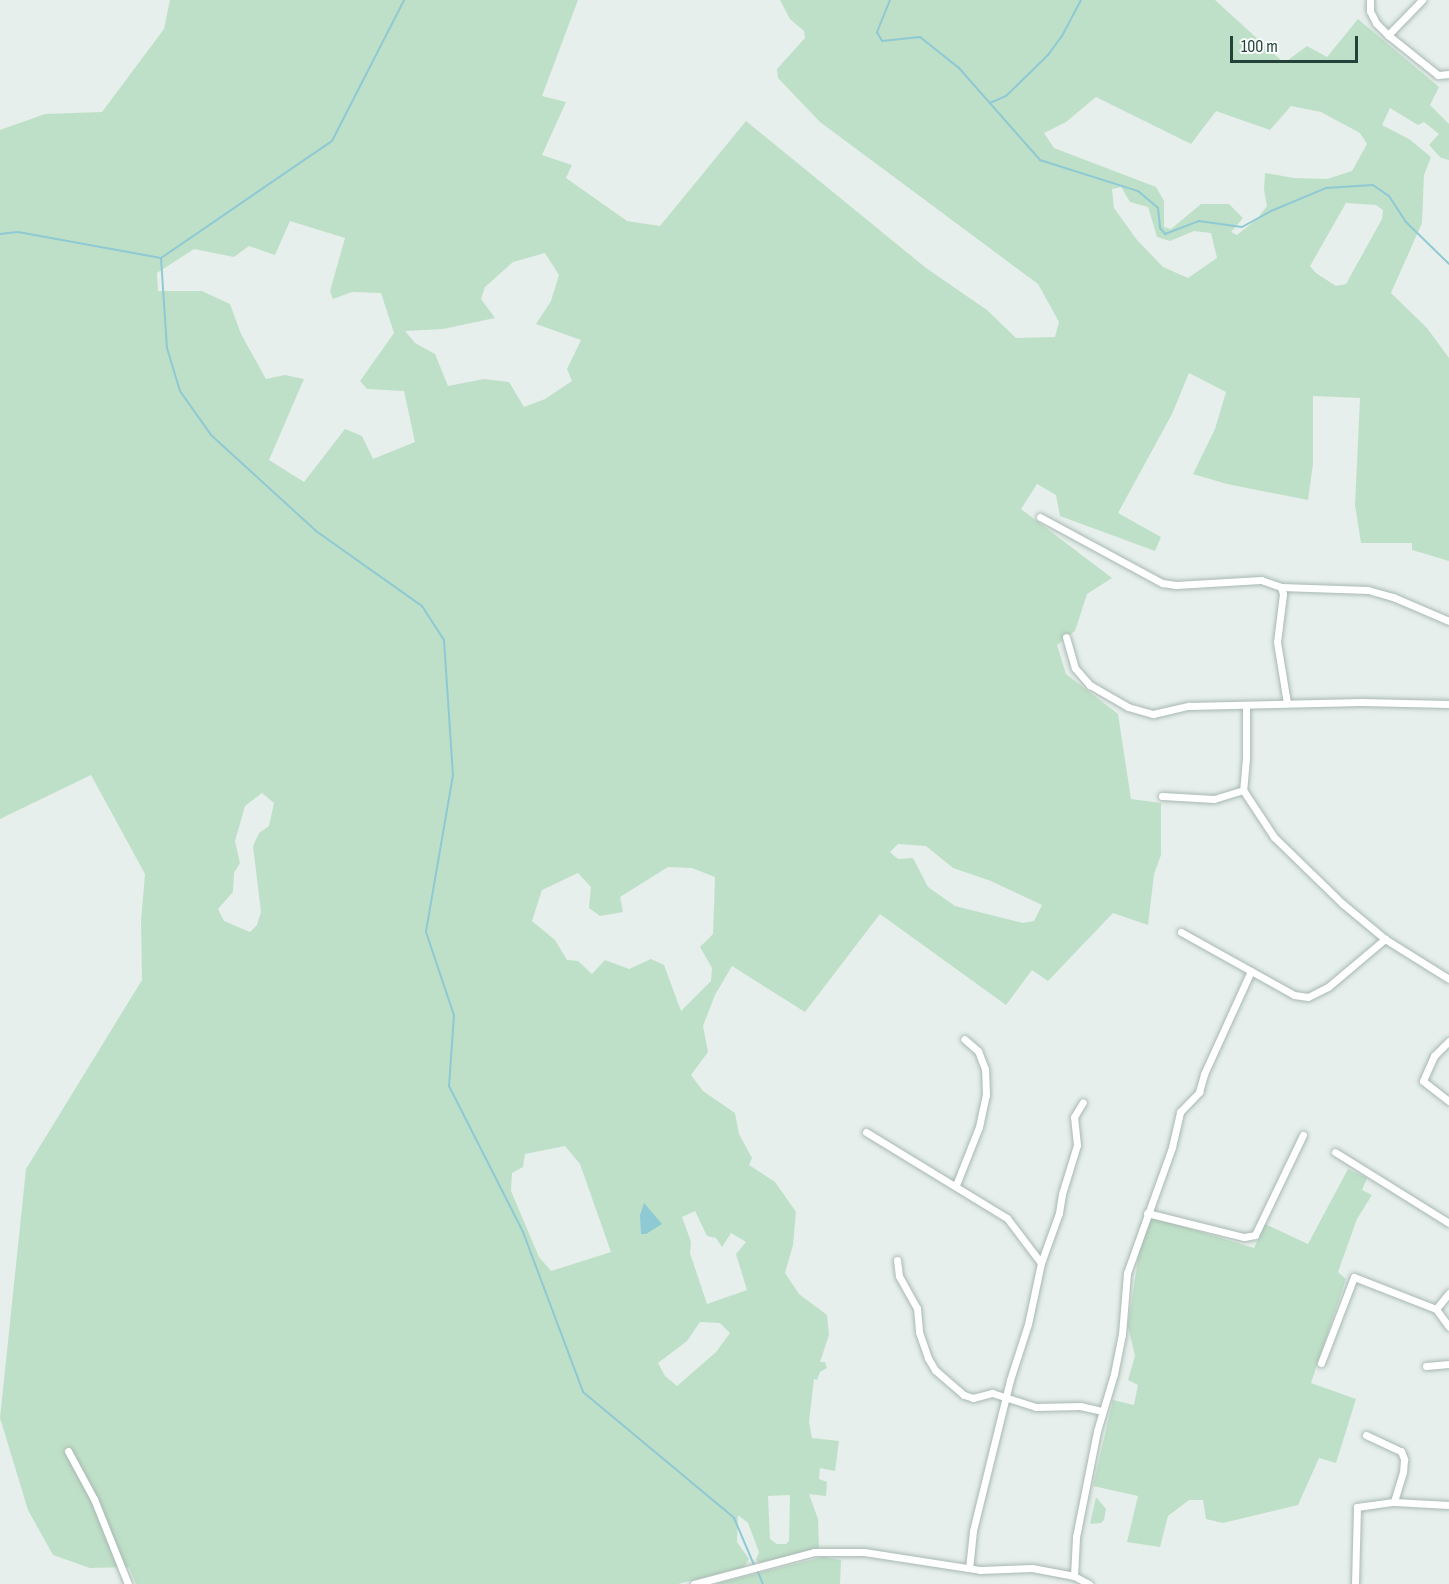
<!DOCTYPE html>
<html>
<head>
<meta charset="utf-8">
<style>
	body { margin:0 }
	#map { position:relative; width:1449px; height:1584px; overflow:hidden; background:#e6efeb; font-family:"Sofia Sans Condensed",sans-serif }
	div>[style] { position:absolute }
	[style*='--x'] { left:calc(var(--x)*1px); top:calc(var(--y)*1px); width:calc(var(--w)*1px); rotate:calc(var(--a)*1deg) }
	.green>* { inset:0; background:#bfe0c8 }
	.water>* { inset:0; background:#8ec9d4 }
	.stream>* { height:2px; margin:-1px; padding:0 1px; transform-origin:1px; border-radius:1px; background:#8ec9d4 }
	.roads { filter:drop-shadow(0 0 2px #a8b8b2) drop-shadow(0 0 2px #a8b8b2) }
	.minor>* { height:7px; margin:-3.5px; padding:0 3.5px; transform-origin:3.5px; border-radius:3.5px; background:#fff }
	span { translate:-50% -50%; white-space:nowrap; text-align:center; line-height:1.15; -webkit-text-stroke:5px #f7fbf9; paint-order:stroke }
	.scale { position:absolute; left:1230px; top:36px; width:128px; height:27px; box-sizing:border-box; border:3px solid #24423a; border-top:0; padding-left:8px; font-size:18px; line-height:21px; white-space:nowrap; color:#24423a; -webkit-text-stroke:4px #f7fbf9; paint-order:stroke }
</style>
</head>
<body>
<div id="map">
	<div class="green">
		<i style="clip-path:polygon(evenodd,170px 0,578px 0,542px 96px,566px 102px,542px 155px,572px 165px,566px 178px,627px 221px,660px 226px,746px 121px,926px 268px,987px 310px,1016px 338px,1055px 337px,1059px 322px,1038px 284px,820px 122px,778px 78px,777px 69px,805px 38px,804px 31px,790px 19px,780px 0,1215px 0,1284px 63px,1307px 46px,1327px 57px,1358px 19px,1439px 87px,1430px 105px,1449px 124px,1449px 160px,1441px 158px,1429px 145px,1439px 134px,1424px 122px,1418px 125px,1390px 108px,1382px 125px,1409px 139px,1431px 157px,1424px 175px,1422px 223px,1391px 293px,1427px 328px,1449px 358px,1449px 561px,1412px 550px,1412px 543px,1361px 543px,1355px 505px,1360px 398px,1313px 396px,1313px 464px,1308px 500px,1227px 484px,1193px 474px,1215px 429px,1226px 392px,1189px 373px,1172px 414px,1118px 513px,1161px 537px,1155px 551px,1060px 516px,1056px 495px,1037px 484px,1021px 509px,1112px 578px,1087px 594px,1075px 631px,1057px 645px,1066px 674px,1118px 714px,1131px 799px,1161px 803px,1161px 855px,1154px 874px,1148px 925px,1113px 913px,1048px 981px,1032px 970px,1006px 1005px,880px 914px,805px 1012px,732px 966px,715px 995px,703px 1026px,708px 1052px,691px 1075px,703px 1091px,735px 1113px,739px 1134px,752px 1158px,749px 1165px,775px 1182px,796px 1212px,793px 1245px,785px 1273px,799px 1294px,827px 1315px,829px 1335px,820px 1362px,825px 1362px,827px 1368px,820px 1372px,817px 1380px,814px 1379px,809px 1422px,812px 1438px,839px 1441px,835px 1471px,820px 1468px,819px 1479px,827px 1482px,826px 1496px,809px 1494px,818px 1519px,819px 1548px,760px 1563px,756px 1560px,759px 1552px,748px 1523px,738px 1515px,737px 1542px,749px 1559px,744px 1567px,678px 1584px,136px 1584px,129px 1567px,90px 1568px,53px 1555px,28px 1510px,0 1418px,26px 1169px,142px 980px,141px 921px,145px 874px,91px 775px,0 819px,0 130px,45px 114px,102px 112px,164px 29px,170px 0,1096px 97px,1191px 144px,1216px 111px,1270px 130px,1291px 106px,1321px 112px,1360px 133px,1367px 144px,1352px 171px,1327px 179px,1294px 178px,1265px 173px,1264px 190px,1267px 206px,1257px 219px,1237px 235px,1231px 232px,1243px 218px,1229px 204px,1201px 204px,1171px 229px,1164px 227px,1164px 201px,1156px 187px,1054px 148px,1044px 133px,1066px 122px,1096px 97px,170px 0,1121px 187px,1130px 202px,1148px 207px,1157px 237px,1170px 241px,1194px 231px,1211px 233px,1217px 258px,1188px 278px,1163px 267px,1137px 240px,1114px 208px,1112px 189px,1121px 187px,170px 0,1346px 203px,1376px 205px,1383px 210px,1382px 219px,1346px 284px,1336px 286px,1316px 273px,1310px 266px,1346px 203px,170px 0,290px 221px,345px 238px,330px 291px,333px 299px,352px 292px,381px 293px,394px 333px,360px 381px,367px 389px,404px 391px,415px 442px,373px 459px,362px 436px,345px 429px,304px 482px,269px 460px,304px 379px,285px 375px,266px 379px,241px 334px,230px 304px,202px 291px,158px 291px,157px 273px,194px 249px,234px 257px,249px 246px,275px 255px,290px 221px,170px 0,545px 253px,559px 275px,551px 301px,536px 324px,581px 340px,567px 369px,572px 381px,545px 399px,524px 407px,509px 382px,484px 379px,448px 386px,435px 354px,415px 343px,405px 331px,443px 329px,495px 318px,481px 299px,485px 287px,513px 262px,545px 253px,170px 0,262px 793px,274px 803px,269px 826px,259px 833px,253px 846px,261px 912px,257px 925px,250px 932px,224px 921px,218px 909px,233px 892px,234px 873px,240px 863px,235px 841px,245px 806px,262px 793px,170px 0,898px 844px,926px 846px,953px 868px,991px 881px,1042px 905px,1034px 921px,1023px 923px,955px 906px,928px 887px,913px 858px,898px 859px,890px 852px,898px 844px,170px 0,668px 867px,692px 868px,715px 877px,713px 934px,700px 947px,712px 968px,711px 981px,681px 1011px,664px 965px,651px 959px,629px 969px,605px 960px,592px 974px,578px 961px,567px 960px,555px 940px,532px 921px,542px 890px,578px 873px,591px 887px,589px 908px,600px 916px,623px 912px,620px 897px,668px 867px,170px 0,565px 1146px,580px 1164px,611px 1252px,551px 1271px,539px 1257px,511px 1191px,512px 1173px,523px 1167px,525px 1154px,565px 1146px,170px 0,695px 1211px,707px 1236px,716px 1238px,722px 1247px,731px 1233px,746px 1242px,736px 1254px,747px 1290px,707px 1304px,690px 1253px,691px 1242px,682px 1217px,695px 1211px,170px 0,700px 1322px,720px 1323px,730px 1333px,716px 1352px,677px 1386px,665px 1376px,658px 1363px,687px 1341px,700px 1322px,170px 0,790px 1495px,789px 1541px,786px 1544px,777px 1544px,770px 1539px,768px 1496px,790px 1495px)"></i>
		<i style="clip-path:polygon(1348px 1169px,1367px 1178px,1362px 1190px,1372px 1195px,1357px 1219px,1338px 1272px,1346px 1279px,1311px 1383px,1356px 1399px,1336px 1463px,1319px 1458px,1298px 1505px,1223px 1523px,1206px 1519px,1203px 1500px,1189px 1500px,1168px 1516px,1160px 1547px,1127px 1542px,1138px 1496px,1093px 1486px,1113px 1400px,1134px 1405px,1138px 1385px,1128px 1380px,1135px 1356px,1128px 1326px,1139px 1252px,1151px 1217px,1254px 1248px,1265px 1224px,1308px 1244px)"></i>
		<i style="clip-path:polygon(1096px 1497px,1106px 1509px,1104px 1520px,1101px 1523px,1090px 1524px)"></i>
		<i style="clip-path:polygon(823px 1557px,841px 1560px,840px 1584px,715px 1584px)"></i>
	</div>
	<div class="water">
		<i style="clip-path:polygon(644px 1203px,662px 1224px,646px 1234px,641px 1234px,640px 1215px)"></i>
	</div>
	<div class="stream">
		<i style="--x:890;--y:0;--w:35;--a:112"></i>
		<i style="--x:877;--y:32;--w:10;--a:61"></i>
		<i style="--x:882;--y:41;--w:38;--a:-6"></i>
		<i style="--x:920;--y:37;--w:50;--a:38.5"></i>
		<i style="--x:959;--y:68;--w:123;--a:48.6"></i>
		<i style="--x:1040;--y:160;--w:103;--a:17.6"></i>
		<i style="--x:1138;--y:191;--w:26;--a:40"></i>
		<i style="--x:1158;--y:208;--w:20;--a:84"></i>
		<i style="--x:1160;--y:228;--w:8;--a:50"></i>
		<i style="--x:1165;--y:234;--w:36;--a:-21"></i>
		<i style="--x:1199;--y:221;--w:43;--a:7.9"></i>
		<i style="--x:1242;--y:227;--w:33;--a:-29"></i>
		<i style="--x:1271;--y:211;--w:60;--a:-22.7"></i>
		<i style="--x:1326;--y:188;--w:47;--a:-3.7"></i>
		<i style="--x:1373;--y:185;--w:19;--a:35"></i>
		<i style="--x:1389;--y:196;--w:31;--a:57"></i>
		<i style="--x:1406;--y:222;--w:60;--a:44.3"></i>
		<i style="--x:990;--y:103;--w:17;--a:-24"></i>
		<i style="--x:1006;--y:96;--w:59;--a:-44.3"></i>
		<i style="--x:1048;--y:55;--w:24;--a:-54"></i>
		<i style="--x:1062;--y:36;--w:41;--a:-62.2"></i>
		<i style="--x:0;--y:234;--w:18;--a:-6"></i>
		<i style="--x:18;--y:232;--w:145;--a:10.3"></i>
		<i style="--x:161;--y:258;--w:207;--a:-34.4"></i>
		<i style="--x:332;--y:141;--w:158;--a:-62.9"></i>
		<i style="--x:161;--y:258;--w:90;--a:86.2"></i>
		<i style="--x:167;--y:348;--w:45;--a:73.2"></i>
		<i style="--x:180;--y:391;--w:54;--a:54.8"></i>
		<i style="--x:211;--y:435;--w:142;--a:42.4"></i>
		<i style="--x:316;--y:531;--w:130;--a:35.3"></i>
		<i style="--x:422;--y:606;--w:40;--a:57.1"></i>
		<i style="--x:444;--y:640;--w:135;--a:86.2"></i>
		<i style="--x:453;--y:775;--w:159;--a:99.8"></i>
		<i style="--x:426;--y:932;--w:88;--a:71.4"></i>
		<i style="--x:454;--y:1015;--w:71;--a:94"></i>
		<i style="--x:449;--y:1086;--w:164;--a:63.1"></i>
		<i style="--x:523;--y:1232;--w:171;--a:69.4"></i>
		<i style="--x:583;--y:1392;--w:197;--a:39.8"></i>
		<i style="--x:734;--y:1518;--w:51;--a:66.9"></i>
		<i style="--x:757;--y:1570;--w:15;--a:67"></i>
	</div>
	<div class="roads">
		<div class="minor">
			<i style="--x:1370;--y:0;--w:11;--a:90"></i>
			<i style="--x:1370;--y:11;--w:13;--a:63"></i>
			<i style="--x:1376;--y:23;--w:17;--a:45"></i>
			<i style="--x:1388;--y:35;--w:64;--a:38.7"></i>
			<i style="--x:1438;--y:75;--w:11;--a:-5"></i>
			<i style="--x:1388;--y:35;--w:49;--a:-45.8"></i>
			<i style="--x:1040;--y:517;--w:139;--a:28.4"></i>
			<i style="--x:1162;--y:583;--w:14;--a:8"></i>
			<i style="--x:1176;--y:585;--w:85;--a:-3.4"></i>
			<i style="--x:1261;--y:580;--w:21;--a:19"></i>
			<i style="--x:1281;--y:587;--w:7;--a:74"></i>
			<i style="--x:1283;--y:594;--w:48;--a:97.1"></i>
			<i style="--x:1277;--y:642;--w:62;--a:80.7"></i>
			<i style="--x:1281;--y:587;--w:87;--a:2"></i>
			<i style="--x:1368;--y:590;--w:26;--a:16"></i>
			<i style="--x:1393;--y:597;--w:61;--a:23.2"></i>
			<i style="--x:1066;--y:637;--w:32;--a:74"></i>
			<i style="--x:1075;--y:668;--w:23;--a:49"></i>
			<i style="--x:1090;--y:685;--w:44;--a:30.1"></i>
			<i style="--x:1128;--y:707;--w:26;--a:16"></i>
			<i style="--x:1153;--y:714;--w:37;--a:-13"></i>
			<i style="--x:1189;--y:706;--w:172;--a:-1.3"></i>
			<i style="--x:1361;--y:702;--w:88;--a:1.3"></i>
			<i style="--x:1246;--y:705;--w:53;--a:90"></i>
			<i style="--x:1246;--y:758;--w:32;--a:95"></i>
			<i style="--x:1243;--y:790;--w:56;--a:56.6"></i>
			<i style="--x:1274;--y:837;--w:96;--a:44.2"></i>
			<i style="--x:1343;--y:904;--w:55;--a:39.8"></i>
			<i style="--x:1385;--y:939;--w:75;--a:32"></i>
			<i style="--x:1162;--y:796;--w:52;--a:3.3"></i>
			<i style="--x:1214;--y:799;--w:30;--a:-17"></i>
			<i style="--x:1181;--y:932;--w:129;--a:29.1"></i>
			<i style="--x:1294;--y:995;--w:14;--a:8"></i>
			<i style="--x:1308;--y:997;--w:22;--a:-27"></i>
			<i style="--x:1328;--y:987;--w:75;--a:-40.1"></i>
			<i style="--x:1449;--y:1041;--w:21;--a:135"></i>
			<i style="--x:1434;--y:1056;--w:27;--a:114"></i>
			<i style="--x:1423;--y:1081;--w:33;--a:38"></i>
			<i style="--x:866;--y:1132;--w:165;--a:31.4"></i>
			<i style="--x:1007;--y:1218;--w:56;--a:52.9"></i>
			<i style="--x:1041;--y:1263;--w:62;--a:102"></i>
			<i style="--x:1028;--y:1324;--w:59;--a:107.8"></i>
			<i style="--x:1010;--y:1380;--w:155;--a:103.8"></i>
			<i style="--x:973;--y:1531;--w:37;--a:96"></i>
			<i style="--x:1335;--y:1152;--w:134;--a:31.9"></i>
			<i style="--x:956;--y:1185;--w:62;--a:-68.4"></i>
			<i style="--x:979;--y:1127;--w:33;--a:-78"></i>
			<i style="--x:986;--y:1095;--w:26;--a:-92"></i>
			<i style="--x:985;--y:1069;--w:19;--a:-111"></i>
			<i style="--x:978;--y:1051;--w:18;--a:-139"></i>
			<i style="--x:1147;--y:1213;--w:100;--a:13.9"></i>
			<i style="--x:1244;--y:1237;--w:11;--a:-10"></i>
			<i style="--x:1255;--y:1235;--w:111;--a:-64.4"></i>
			<i style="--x:897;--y:1260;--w:16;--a:83"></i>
			<i style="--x:899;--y:1276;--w:37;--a:61"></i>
			<i style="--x:917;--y:1308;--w:24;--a:85"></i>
			<i style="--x:919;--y:1332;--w:28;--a:71"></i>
			<i style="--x:928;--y:1358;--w:14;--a:60"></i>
			<i style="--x:935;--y:1370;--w:38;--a:41"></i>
			<i style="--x:964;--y:1395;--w:9;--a:18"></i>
			<i style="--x:973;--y:1398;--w:20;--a:-15"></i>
			<i style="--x:992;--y:1393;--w:46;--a:17.7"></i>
			<i style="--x:1036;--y:1407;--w:44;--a:-1.3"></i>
			<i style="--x:1080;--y:1406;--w:22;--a:13"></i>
			<i style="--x:1041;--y:1263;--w:53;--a:-70.2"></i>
			<i style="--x:1059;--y:1213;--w:19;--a:-81"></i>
			<i style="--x:1062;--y:1194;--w:51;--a:-73"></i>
			<i style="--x:1077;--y:1145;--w:28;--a:-96"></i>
			<i style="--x:1074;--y:1117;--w:17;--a:-59"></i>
			<i style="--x:1436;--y:1309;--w:21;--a:-51"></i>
			<i style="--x:1321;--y:1363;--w:92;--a:-69"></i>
			<i style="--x:1354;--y:1277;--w:88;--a:21.3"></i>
			<i style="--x:1436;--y:1309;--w:22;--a:54"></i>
			<i style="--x:1426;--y:1366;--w:23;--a:-5"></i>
			<i style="--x:1366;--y:1435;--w:38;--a:25"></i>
			<i style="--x:1401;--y:1451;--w:9;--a:69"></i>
			<i style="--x:1404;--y:1459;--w:13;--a:94"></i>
			<i style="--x:1403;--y:1472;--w:31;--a:107"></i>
			<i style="--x:68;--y:1451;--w:55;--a:61.6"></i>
			<i style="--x:94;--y:1499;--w:92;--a:68.2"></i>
			<i style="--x:1074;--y:1576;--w:39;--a:-87"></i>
			<i style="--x:1076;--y:1537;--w:108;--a:-78.8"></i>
			<i style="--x:1097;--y:1431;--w:59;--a:-73.4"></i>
			<i style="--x:1114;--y:1374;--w:41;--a:-78.7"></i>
			<i style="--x:1122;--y:1334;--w:61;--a:-85.3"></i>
			<i style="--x:1127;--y:1273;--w:134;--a:-70.3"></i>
			<i style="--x:1172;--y:1147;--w:36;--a:-77"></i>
			<i style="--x:1180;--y:1112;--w:28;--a:-46"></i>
			<i style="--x:1199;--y:1092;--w:19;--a:-74"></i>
			<i style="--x:1204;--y:1074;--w:113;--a:-65.5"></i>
			<i style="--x:694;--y:1584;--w:124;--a:-14.9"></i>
			<i style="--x:814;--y:1552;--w:50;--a:0"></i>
			<i style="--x:864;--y:1552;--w:117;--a:8.8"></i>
			<i style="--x:980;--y:1570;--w:52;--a:-2.2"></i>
			<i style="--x:1032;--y:1568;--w:43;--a:10.8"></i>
			<i style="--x:1074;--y:1576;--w:17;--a:28"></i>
			<i style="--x:1355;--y:1584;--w:77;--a:-88.5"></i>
			<i style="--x:1357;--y:1507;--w:37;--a:-8"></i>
			<i style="--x:1394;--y:1502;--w:55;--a:3.1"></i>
		</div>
	</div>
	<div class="scale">100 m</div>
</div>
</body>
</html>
